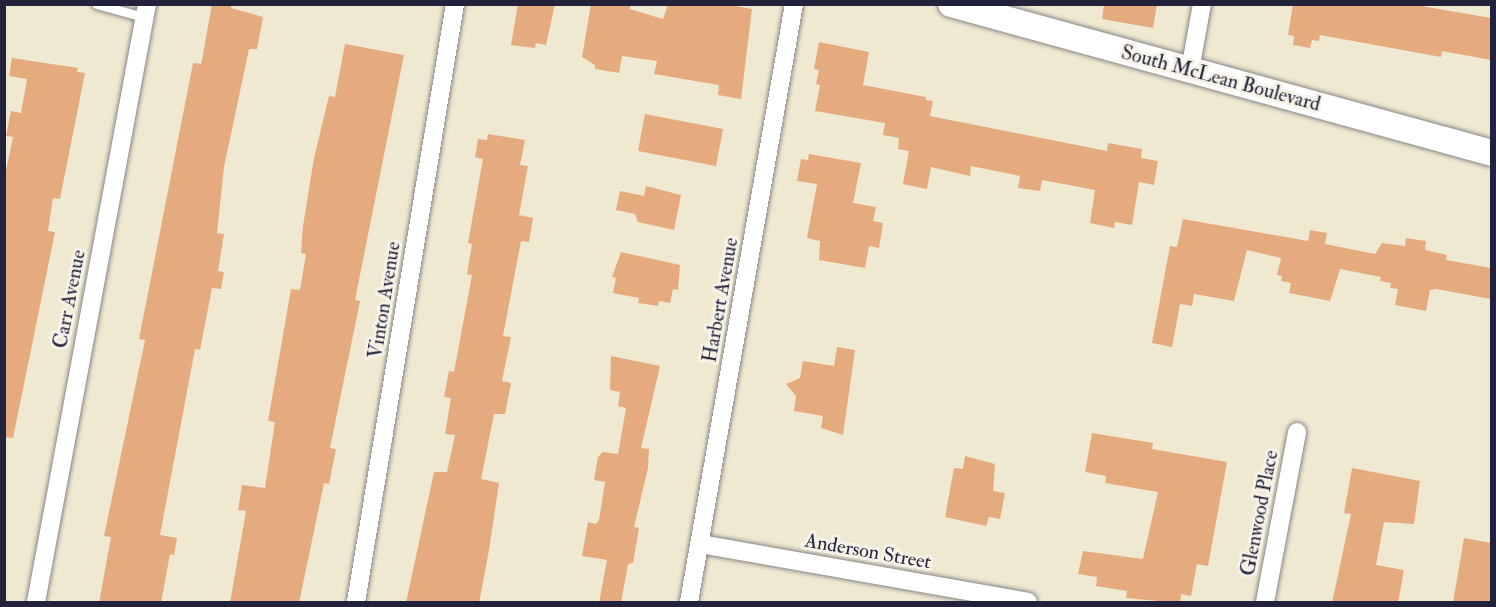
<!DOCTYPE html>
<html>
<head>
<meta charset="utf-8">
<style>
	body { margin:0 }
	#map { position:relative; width:1496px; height:607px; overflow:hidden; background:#efe9d2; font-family:"IM FELL Double Pica",serif }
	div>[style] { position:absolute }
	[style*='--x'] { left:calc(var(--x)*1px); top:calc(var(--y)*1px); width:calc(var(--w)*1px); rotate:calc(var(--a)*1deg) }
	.building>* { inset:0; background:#e6aa7f }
	.roads { filter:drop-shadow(0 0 2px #888686) drop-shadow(0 0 2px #888686) }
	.lane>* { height:9px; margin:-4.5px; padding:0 4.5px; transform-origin:4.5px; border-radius:4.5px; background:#fff }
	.street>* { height:18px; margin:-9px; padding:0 9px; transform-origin:9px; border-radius:9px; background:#fff }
	.secondary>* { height:26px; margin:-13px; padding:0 13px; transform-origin:13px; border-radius:13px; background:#fff }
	span { translate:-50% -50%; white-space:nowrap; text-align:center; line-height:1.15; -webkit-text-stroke:6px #f7f3e8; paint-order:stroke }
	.street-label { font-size:20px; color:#22223b }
	.frame { position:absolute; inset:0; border:6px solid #22223b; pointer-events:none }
</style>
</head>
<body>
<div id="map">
	<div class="building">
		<i style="clip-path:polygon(212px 4px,232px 4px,231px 8px,263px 17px,257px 49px,249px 49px,224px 167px,217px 233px,224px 234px,218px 271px,224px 272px,221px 289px,212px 288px,200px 350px,195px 349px,160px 535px,177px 538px,174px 555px,170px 554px,161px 603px,99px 603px,111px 537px,104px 536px,145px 340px,139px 339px,193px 63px,201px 64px,202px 60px)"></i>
		<i style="clip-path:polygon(518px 4px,555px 4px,546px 45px,536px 43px,535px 48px,511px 45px)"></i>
		<i style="clip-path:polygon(591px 4px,630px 4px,630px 9px,663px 19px,668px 4px,725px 4px,752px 9px,741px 99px,718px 95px,719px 85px,654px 74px,657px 61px,622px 56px,619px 73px,595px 69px,595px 65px,582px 57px)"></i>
		<i style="clip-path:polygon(1104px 4px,1157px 4px,1153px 28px,1102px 19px)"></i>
		<i style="clip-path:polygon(1293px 4px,1410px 4px,1491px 18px,1491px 60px,1442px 51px,1441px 57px,1320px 35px,1319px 41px,1312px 40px,1310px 48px,1293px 45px,1294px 36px,1288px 35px)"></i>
		<i style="clip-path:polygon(819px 42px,869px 52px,863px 85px,926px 97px,926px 100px,933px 101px,930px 116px,1107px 151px,1108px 143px,1142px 149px,1141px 158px,1158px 161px,1154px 185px,1139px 182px,1132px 225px,1115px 222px,1114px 228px,1090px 223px,1095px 190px,1042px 180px,1040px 191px,1018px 188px,1020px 176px,971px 166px,970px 176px,931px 167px,927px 189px,903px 184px,909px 151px,898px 149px,899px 138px,883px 135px,885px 123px,815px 111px,820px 85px,816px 84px,819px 70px,814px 69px)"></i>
		<i style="clip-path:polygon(345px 44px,404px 55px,355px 300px,360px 301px,330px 448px,336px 449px,329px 484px,324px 483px,299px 603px,230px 603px,246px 511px,238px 510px,242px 485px,265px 488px,275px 422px,268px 421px,291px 289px,300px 290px,306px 254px,301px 253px,303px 226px,314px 158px,329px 96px,335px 97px)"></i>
		<i style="clip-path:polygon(12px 58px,78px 68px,77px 72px,85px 73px,60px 199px,53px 198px,48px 231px,55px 232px,13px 438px,4px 437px,4px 180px,13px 137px,6px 136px,11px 111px,21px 113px,27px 79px,9px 76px)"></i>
		<i style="clip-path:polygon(645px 114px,723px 129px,716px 166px,638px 151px)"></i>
		<i style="clip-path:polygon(488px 134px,525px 140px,520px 165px,528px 166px,519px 215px,533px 218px,529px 242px,521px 241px,503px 336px,511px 337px,502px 381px,511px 383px,505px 414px,494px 414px,481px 479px,499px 483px,489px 550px,479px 603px,406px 603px,434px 472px,447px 472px,455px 435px,445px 434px,451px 398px,444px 397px,449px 371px,454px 372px,472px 275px,467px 274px,472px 244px,468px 243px,483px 159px,475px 157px,478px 139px,487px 140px)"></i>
		<i style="clip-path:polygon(809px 154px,861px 163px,853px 203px,876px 207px,873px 221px,883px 223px,879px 248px,869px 246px,865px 268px,819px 260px,820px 241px,807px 238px,817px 184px,797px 181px,801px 159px,808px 160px)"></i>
		<i style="clip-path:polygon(646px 186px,681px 195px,674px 230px,638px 222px,635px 214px,616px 210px,620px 191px,644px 196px)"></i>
		<i style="clip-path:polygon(1183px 219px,1308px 241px,1310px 230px,1327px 233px,1325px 244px,1375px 254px,1382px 243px,1405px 246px,1406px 238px,1426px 241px,1425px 250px,1447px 255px,1446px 260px,1491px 268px,1491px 299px,1436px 289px,1430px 290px,1426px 311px,1395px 305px,1398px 289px,1390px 288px,1391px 283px,1380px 281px,1381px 277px,1340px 269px,1330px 301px,1289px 293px,1291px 283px,1281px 281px,1282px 276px,1277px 275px,1281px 258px,1247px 250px,1234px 301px,1194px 294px,1192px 306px,1180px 304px,1172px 347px,1152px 343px,1170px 246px,1177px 247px)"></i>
		<i style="clip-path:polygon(621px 252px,680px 265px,678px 290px,673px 289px,670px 303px,659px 301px,658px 306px,638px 303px,639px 298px,613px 293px,616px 278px,612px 277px)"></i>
		<i style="clip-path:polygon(837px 347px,855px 350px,843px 435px,821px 428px,823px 416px,794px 411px,796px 396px,786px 384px,800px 378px,803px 361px,834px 366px)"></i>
		<i style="clip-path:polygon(611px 356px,660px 366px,641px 448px,649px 449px,648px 468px,634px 527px,639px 528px,633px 563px,628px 564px,621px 603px,599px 603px,607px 560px,582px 556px,588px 522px,596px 524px,599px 520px,605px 482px,594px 480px,598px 457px,603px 452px,618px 454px,626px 408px,618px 406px,620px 392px,610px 390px)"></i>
		<i style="clip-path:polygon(1092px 433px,1153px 443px,1152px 449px,1227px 462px,1208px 566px,1197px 564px,1191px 596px,1181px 594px,1180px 603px,1126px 598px,1127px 591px,1096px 586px,1097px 577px,1078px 574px,1083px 551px,1143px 559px,1158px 492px,1105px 483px,1106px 476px,1085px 472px)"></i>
		<i style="clip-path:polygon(965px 456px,995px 464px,993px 491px,1005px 493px,1000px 519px,989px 517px,986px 526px,945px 517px,954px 468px,963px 469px)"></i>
		<i style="clip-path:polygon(1352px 468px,1420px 481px,1414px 524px,1384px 522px,1376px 565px,1404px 570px,1398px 603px,1332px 603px,1351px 514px,1344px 513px)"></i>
		<i style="clip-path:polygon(1464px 538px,1491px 543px,1491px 603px,1453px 603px)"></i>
	</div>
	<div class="roads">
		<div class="lane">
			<i style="--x:96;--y:4;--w:50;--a:15.2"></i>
		</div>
		<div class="street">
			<i style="--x:1190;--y:70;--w:67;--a:-79.7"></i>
			<i style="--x:700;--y:544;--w:333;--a:10"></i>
			<i style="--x:36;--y:602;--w:608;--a:-79.48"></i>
			<i style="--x:356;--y:602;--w:606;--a:-80.6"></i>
			<i style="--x:689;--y:602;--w:607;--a:-80.04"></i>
			<i style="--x:1265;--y:602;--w:173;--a:-79.3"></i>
		</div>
		<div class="secondary">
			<i style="--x:951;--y:4;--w:561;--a:15.4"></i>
		</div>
	</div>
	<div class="street-label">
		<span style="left:1221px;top:78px;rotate:15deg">South McLean Boulevard</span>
		<span style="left:69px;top:299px;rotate:-79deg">Carr Avenue</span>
		<span style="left:384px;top:300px;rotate:-81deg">Vinton Avenue</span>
		<span style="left:720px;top:300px;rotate:-80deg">Harbert Avenue</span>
		<span style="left:1259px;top:513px;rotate:-79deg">Glenwood Place</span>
		<span style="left:868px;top:551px;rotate:10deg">Anderson Street</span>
	</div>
	<div class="frame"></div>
</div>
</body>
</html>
